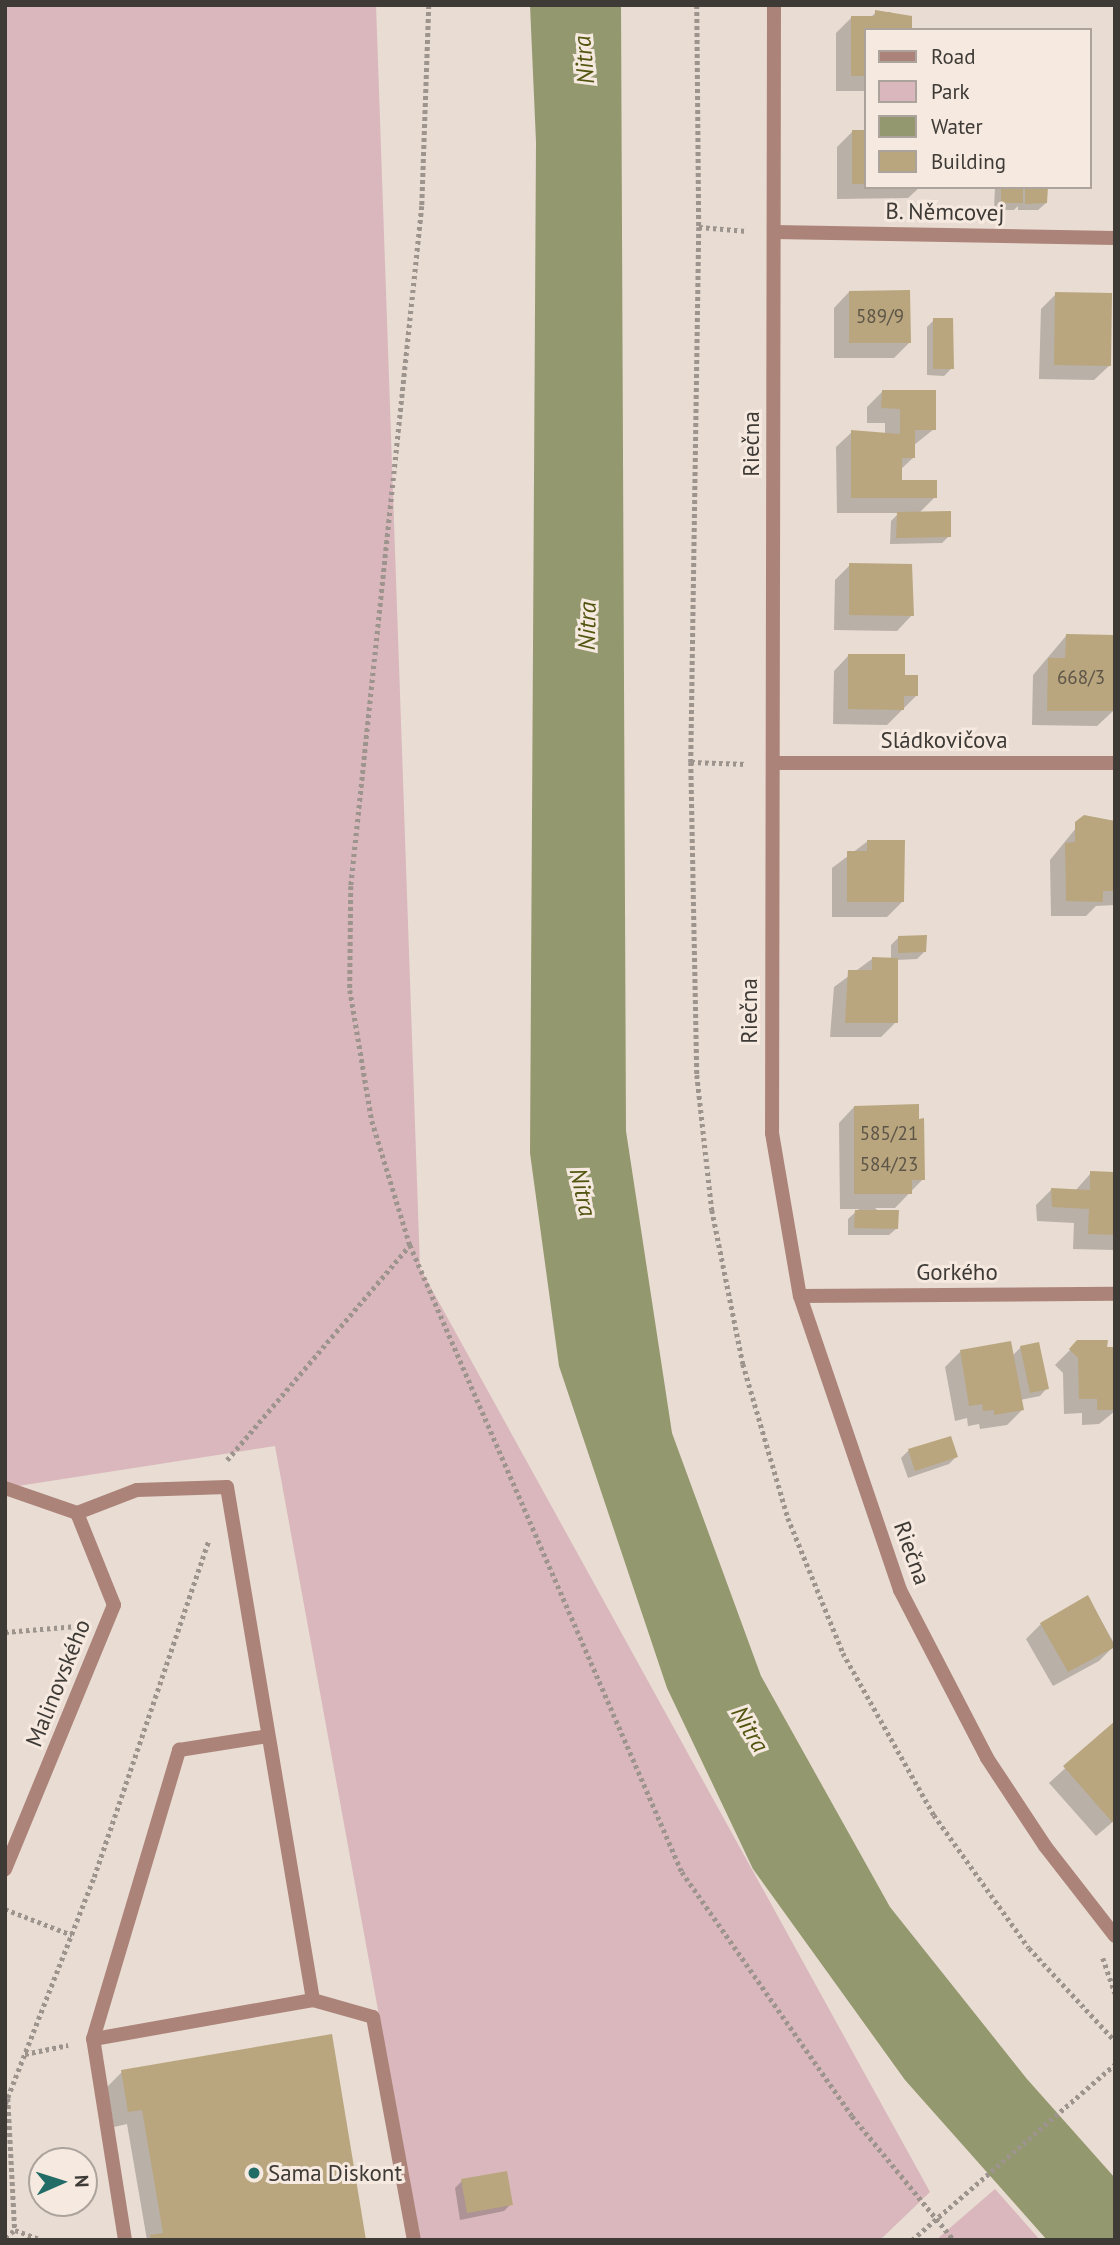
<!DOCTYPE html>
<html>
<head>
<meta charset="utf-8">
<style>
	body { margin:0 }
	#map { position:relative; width:1120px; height:2245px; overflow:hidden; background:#e8dcd3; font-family:"PT Sans",sans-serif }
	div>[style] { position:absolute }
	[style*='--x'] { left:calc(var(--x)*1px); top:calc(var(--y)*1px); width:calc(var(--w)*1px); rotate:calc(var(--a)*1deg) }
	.green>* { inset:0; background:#d9b7bc }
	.water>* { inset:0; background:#94986e }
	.shadow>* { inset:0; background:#0003 }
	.building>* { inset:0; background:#b9a67e }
	.path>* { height:4.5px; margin-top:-2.25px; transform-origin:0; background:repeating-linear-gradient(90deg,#9d948e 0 3.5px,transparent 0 7px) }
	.service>* { height:14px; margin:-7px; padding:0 7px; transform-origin:7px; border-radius:7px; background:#ac8379 }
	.minor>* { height:14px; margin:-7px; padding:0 7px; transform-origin:7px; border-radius:7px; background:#ac8379 }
	.dots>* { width:19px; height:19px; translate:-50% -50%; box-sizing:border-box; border:4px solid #f5e9e0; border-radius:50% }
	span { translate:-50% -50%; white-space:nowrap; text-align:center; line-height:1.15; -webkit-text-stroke:6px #f5e9e0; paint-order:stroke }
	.number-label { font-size:19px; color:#5d5548 }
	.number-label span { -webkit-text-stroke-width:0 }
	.street-label { font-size:23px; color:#3e3a36 }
	.poi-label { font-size:23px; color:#3e3a36 }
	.left { translate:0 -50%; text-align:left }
	.water-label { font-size:24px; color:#52550f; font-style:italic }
	.frame { position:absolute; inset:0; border:7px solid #3e3a36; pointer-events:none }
	.legend { position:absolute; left:864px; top:28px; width:228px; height:161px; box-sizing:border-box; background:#f5e9e0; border:2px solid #aca39c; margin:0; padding:9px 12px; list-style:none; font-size:21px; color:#3e3a36 }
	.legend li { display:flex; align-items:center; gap:14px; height:35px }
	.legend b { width:35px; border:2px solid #aca39c }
	.north { position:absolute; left:28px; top:2147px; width:70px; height:70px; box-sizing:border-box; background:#f5e9e0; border:2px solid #aca39c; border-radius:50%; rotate:87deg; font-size:19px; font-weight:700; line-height:28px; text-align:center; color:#3e3a36 }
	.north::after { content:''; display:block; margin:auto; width:24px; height:32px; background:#216c67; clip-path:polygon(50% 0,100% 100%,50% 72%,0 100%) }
</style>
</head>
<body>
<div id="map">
	<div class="green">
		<i style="clip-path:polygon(5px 5px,376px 5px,420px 1268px,930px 2192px,880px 2240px,420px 2240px,275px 1446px,5px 1488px)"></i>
		<i style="clip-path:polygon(995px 2189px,1040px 2240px,936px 2240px)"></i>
	</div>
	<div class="water">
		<i style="clip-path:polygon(530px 5px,621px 5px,626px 1131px,672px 1433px,761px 1676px,890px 1907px,1027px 2079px,1115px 2178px,1115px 2240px,1047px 2240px,905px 2080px,753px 1869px,667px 1688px,559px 1366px,530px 1153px,536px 142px)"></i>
	</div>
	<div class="shadow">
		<i style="clip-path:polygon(876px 12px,891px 12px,891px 18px,866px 30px,866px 91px,836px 91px,836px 33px,851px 18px,870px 18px)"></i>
		<i style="clip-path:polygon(852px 132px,866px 132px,866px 187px,920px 187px,908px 198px,837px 199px,837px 147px)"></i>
		<i style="clip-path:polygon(995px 187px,1046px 187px,1046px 203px,1038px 210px,1018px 210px,1018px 206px,1014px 210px,994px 210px)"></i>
		<i style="clip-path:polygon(849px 292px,909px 343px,894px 358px,834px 358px,834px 308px)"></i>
		<i style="clip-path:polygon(1056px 294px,1110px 365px,1094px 380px,1039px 379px,1041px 309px)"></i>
		<i style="clip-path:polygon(934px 320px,952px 368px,944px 376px,927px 375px,927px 327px)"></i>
		<i style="clip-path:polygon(882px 392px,934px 429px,914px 445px,914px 457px,900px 470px,900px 482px,935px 497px,919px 513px,949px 536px,942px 543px,890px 544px,891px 521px,899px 513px,837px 513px,836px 447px,852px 432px,885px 436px,885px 423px,867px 423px,867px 407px)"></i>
		<i style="clip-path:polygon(850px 565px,912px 615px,897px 631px,834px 630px,835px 580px)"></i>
		<i style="clip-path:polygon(1066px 636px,1113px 711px,1097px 726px,1032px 725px,1033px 675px)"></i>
		<i style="clip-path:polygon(849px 655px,903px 677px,916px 696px,887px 725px,833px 724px,834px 671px)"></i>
		<i style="clip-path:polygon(1085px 817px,1115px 821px,1115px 905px,1096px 906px,1086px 916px,1051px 916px,1050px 860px)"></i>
		<i style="clip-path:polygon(868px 841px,902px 902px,887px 917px,832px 917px,832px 868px)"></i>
		<i style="clip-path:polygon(898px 938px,924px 952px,917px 959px,896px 960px,896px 1022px,881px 1037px,830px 1037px,834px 987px,872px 959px,891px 960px,891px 945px)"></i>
		<i style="clip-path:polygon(854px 1107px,923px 1179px,895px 1208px,875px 1208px,897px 1228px,889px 1235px,848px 1235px,848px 1219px,859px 1209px,840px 1209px,839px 1123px)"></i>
		<i style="clip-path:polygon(1091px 1173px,1115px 1174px,1115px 1250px,1073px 1249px,1074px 1223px,1037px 1221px,1036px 1205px,1051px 1190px,1075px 1191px)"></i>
		<i style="clip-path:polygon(1078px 1342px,1115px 1348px,1115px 1411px,1099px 1424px,1082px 1425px,1082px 1413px,1064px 1414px,1063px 1373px,1055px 1365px)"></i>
		<i style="clip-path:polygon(1021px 1347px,1047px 1388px,1040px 1396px,1020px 1400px,1022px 1410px,1007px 1425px,980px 1429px,979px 1424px,968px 1426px,967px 1418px,955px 1421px,945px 1367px,960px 1352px,1012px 1356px)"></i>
		<i style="clip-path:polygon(950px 1438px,956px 1457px,949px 1464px,908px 1478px,901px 1458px,908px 1451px)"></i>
		<i style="clip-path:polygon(1088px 1597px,1115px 1645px,1099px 1661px,1053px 1686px,1026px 1639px,1041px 1624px)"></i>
		<i style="clip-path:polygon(1115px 1723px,1115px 1820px,1096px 1836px,1049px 1783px)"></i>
		<i style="clip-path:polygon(122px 2072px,364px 2240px,147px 2240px,127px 2124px,114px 2127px,107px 2087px)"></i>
		<i style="clip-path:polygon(462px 2181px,511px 2204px,504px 2211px,460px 2220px,455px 2188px)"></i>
	</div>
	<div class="building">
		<i style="clip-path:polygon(875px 10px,912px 16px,912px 30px,866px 30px,866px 76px,851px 76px,851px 16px,875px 16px)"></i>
		<i style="clip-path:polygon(852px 130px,866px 130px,866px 184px,852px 184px)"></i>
		<i style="clip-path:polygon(1001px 187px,1023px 187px,1023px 203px,1001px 203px)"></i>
		<i style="clip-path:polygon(1025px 187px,1048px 187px,1047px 203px,1025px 204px)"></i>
		<i style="clip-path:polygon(910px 290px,911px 343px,849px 343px,849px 291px)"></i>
		<i style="clip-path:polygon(1055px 292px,1112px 293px,1111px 366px,1054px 365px)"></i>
		<i style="clip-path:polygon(933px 318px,953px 318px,954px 369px,933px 369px)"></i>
		<i style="clip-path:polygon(882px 390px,936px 390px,936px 430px,915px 430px,915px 458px,902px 458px,902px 480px,937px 480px,937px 498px,851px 498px,851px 430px,900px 434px,900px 409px,881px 408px)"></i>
		<i style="clip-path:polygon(951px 511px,951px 537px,896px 538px,897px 512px)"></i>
		<i style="clip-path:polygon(849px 563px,912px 564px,914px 616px,849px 615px)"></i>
		<i style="clip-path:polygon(1066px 634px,1115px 635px,1114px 711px,1047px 711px,1048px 658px,1065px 658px)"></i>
		<i style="clip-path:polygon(848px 654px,905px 654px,905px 675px,918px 675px,918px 696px,904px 696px,904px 710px,848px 709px)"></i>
		<i style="clip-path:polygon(1084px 815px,1115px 821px,1115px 891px,1103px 891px,1103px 902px,1066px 901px,1065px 843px,1075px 842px,1075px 822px)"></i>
		<i style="clip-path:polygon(867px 840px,905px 840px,904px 902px,847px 902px,847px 851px,867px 851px)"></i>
		<i style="clip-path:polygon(927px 935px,926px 952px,898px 953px,898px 936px)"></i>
		<i style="clip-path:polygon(872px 957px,898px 958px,898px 1023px,845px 1023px,848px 970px,872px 970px)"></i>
		<i style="clip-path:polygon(919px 1104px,919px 1119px,924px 1118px,925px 1180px,912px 1180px,912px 1194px,854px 1194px,854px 1106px)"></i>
		<i style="clip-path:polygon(1090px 1171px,1115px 1172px,1115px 1235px,1088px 1234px,1089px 1209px,1052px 1207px,1051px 1188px,1090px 1190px)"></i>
		<i style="clip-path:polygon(855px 1210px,899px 1210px,898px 1229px,854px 1228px)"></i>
		<i style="clip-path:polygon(1077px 1340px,1108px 1340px,1107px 1347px,1115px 1347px,1115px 1410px,1097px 1410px,1097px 1399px,1079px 1399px,1078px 1358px,1069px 1349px)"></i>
		<i style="clip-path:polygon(1011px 1341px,1024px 1410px,994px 1415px,994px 1410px,983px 1411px,982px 1404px,969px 1406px,960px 1350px)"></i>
		<i style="clip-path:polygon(1039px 1342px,1049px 1389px,1030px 1393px,1020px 1346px)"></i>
		<i style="clip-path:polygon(951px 1436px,958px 1457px,915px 1471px,908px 1449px)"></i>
		<i style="clip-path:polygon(1088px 1595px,1115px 1647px,1068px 1672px,1040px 1623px)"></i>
		<i style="clip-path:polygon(1115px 1721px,1115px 1820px,1112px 1822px,1063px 1766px)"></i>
		<i style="clip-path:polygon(332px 2034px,366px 2240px,151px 2240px,150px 2235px,163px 2233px,142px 2110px,128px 2112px,121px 2070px)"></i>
		<i style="clip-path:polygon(507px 2171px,513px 2205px,467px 2213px,461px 2179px)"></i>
	</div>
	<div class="path">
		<i style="--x:429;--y:5;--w:201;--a:92"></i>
		<i style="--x:422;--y:206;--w:684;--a:95.96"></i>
		<i style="--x:351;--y:886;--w:104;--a:90.6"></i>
		<i style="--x:350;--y:990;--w:133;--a:80.5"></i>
		<i style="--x:372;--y:1121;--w:130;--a:73"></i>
		<i style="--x:410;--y:1245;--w:683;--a:66.55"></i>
		<i style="--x:682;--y:1872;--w:297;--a:55.1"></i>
		<i style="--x:852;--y:2116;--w:161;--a:50.6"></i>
		<i style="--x:697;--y:5;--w:222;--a:89.5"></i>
		<i style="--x:699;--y:227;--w:535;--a:90.86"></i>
		<i style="--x:691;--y:762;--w:313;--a:88.9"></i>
		<i style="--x:697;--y:1075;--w:136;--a:83.7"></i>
		<i style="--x:712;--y:1210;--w:157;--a:78.6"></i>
		<i style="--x:743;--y:1364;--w:160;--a:73.7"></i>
		<i style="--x:788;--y:1518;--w:146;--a:67.8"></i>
		<i style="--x:843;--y:1653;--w:186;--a:60.7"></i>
		<i style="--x:934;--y:1815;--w:163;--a:54.5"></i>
		<i style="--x:1029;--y:1948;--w:127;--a:47.2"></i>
		<i style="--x:699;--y:227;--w:48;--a:4.8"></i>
		<i style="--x:691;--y:762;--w:56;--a:2"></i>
		<i style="--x:227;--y:1460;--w:282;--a:-49.6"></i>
		<i style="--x:5;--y:1632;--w:72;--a:-4.8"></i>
		<i style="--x:5;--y:1909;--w:72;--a:21.2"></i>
		<i style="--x:1103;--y:1958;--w:37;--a:71"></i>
		<i style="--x:25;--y:2054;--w:44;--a:-11.8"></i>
		<i style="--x:8;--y:2098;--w:132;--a:87"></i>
		<i style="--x:5;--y:2104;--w:244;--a:-68.6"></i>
		<i style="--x:94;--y:1877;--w:354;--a:-71.2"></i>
		<i style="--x:5;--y:2237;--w:12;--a:-35"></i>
		<i style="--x:15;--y:2230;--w:30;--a:20"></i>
		<i style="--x:912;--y:2240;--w:269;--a:-40.9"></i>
	</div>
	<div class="service">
		<i style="--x:77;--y:1513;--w:64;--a:-21"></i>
		<i style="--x:137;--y:1490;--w:90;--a:-1.9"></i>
		<i style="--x:227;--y:1487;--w:520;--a:80.48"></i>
		<i style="--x:313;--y:2000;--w:223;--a:169.9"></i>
		<i style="--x:313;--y:2000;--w:62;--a:15.8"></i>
		<i style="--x:373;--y:2017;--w:227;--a:79.6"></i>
		<i style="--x:125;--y:2240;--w:204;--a:-99"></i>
		<i style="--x:93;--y:2039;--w:302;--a:-73.4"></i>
		<i style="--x:179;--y:1750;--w:90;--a:-8.9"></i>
	</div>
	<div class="minor">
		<i style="--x:774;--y:5;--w:1128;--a:90.1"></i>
		<i style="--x:772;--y:1133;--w:165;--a:80.3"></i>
		<i style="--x:800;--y:1296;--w:311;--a:71.2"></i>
		<i style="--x:900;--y:1590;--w:189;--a:62.6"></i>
		<i style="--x:987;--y:1758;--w:105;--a:56.6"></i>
		<i style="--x:1045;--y:1846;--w:114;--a:52.1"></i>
		<i style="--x:774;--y:232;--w:341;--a:1"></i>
		<i style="--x:773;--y:763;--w:342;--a:0"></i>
		<i style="--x:800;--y:1296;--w:315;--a:-0.4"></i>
		<i style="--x:5;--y:1488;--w:76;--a:19.1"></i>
		<i style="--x:77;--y:1513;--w:99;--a:68.1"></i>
		<i style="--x:114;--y:1605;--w:286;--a:112.4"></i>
	</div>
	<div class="dots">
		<i style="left:254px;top:2173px;background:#216c67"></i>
	</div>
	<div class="number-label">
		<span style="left:880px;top:317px">589/9</span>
		<span style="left:1081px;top:678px">668/3</span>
		<span style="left:889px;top:1134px">585/21</span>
		<span style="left:889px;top:1165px">584/23</span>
	</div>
	<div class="street-label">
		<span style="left:945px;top:212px;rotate:1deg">B. Němcovej</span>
		<span style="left:751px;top:444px;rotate:-90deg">Riečna</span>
		<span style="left:944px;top:740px">Sládkovičova</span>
		<span style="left:749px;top:1011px;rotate:-90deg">Riečna</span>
		<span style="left:957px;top:1272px">Gorkého</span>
		<span style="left:912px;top:1553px;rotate:70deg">Riečna</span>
		<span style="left:58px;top:1683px;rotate:-68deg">Malinovského</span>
	</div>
	<div class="poi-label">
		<span class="left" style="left:268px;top:2173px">Sama Diskont</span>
	</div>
	<div class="water-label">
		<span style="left:584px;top:60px;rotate:-95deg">Nitra</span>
		<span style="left:587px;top:626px;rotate:-89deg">Nitra</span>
		<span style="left:583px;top:1192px;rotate:77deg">Nitra</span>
		<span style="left:750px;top:1729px;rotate:59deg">Nitra</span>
	</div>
	<div class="frame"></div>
	<ul class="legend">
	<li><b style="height:9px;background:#ac8379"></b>Road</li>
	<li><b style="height:19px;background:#d9b7bc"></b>Park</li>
	<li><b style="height:19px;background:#94986e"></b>Water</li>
	<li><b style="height:19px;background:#b9a67e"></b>Building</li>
	</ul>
	<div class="north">N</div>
</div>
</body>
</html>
